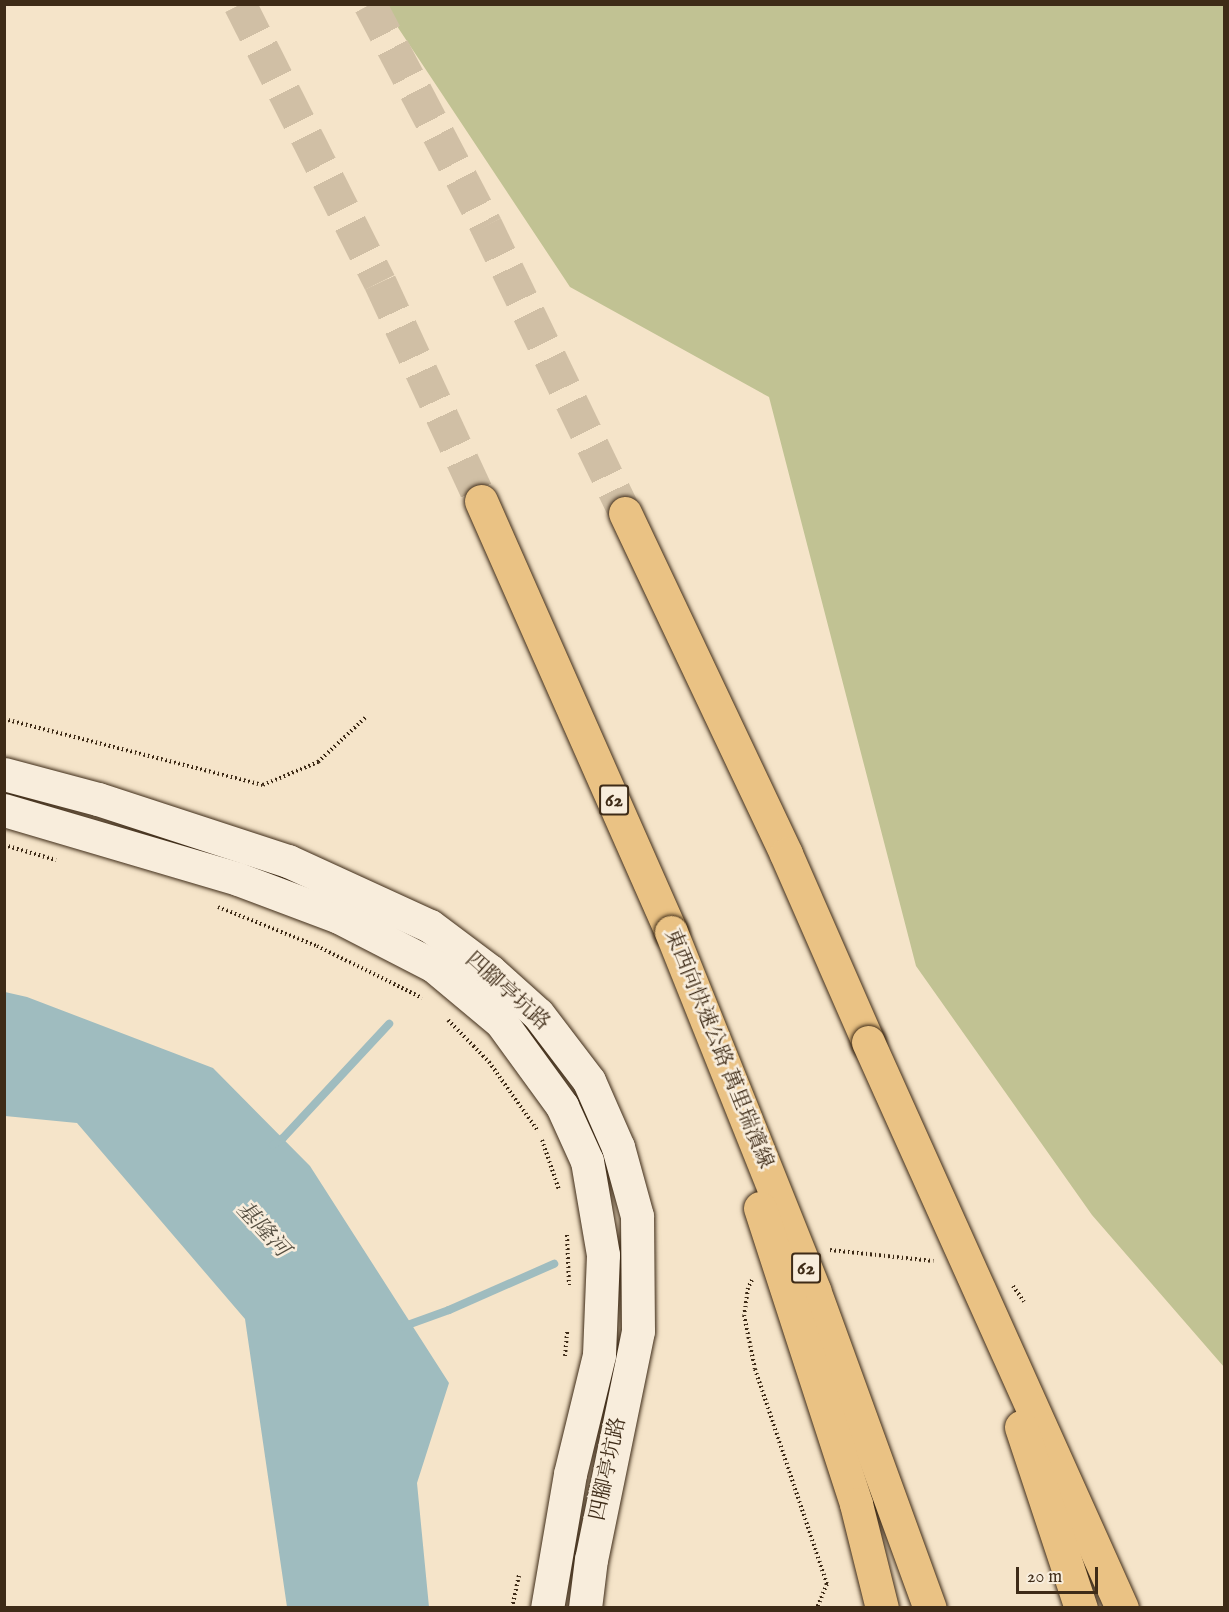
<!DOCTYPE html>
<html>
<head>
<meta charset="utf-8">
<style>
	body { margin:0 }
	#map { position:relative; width:1229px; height:1612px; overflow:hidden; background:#f5e4c9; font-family:"IM FELL English","Noto Serif TC",serif }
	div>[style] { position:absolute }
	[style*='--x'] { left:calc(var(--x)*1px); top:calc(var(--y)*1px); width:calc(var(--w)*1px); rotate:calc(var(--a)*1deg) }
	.green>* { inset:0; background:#c1c293 }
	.water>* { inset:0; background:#9fbcbf }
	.stream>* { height:8px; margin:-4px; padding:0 4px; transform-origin:4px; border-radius:4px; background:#9fbcbf }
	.highway-tunnel>* { height:33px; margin-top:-16.5px; transform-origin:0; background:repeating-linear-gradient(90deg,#d0bfa5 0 33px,transparent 0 49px) }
	.path>* { height:4px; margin-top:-2px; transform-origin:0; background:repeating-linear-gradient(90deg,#3e2b17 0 1.5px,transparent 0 4.5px) }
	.roads { filter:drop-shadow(0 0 2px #3e2b17) drop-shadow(0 0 2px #3e2b17) }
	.secondary>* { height:33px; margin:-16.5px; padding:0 16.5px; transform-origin:16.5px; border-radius:16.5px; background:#f8eddc }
	.highway>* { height:33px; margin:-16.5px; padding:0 16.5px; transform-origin:16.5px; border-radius:16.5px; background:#eac284 }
	.bridges { filter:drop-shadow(0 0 2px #3e2b17) drop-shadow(0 0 2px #3e2b17) }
	.highway-bridge>* { height:33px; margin:-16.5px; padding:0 16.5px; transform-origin:16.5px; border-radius:16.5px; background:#eac284 }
	span { translate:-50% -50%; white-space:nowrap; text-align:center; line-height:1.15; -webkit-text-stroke:5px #f8eddc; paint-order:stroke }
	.shield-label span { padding:2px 4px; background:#f8eddc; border:2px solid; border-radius:4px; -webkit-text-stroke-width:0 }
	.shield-label { font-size:20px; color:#3e2b17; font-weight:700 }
	.street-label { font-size:21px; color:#3e2b17 }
	.water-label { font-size:22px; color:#564f41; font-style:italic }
	.frame { position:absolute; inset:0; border:6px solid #3e2b17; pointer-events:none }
	.scale { position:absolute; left:1016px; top:1567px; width:82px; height:27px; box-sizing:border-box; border:3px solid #3e2b17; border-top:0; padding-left:8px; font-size:18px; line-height:21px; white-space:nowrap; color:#3e2b17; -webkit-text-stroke:4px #f8eddc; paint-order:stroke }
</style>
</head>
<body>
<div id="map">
	<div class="green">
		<i style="clip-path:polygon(383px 5px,1224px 5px,1224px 1367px,1092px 1215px,916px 966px,769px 397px,570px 287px)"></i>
	</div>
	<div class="water">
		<i style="clip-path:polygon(5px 992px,27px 997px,213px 1068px,310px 1166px,449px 1383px,417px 1483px,429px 1607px,287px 1607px,245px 1319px,77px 1123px,5px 1116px)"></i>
	</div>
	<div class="stream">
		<i style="--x:273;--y:1145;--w:12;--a:-35"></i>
		<i style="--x:283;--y:1138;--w:156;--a:-47.1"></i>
		<i style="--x:402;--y:1327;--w:50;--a:-19.9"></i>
		<i style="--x:449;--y:1310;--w:115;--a:-23.7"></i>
	</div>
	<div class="highway-tunnel">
		<i style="--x:240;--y:4;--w:311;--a:63.3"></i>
		<i style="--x:380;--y:282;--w:241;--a:65.2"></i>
		<i style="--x:370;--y:4;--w:250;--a:62.3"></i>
		<i style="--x:486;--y:225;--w:320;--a:64.2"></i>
	</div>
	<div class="path">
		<i style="--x:4;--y:719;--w:267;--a:14.3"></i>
		<i style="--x:263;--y:785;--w:60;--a:-22.7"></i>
		<i style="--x:318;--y:762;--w:67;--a:-43.2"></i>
		<i style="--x:4;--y:845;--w:54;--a:16.1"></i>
		<i style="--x:218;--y:907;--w:106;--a:21.5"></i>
		<i style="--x:317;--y:946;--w:117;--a:26.3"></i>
		<i style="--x:448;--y:1020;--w:59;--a:45.7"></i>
		<i style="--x:489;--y:1062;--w:85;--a:54.6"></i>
		<i style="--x:542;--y:1140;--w:53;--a:71.2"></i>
		<i style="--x:567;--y:1235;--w:50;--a:87.7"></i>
		<i style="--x:830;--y:1250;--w:104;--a:6.1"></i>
		<i style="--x:752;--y:1280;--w:9;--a:117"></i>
		<i style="--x:748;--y:1288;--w:27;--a:98"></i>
		<i style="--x:744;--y:1315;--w:55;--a:78.5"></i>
		<i style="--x:755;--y:1369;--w:227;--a:71.5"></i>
		<i style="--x:827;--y:1584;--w:26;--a:113"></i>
		<i style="--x:1013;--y:1286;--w:19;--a:55"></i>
		<i style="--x:565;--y:1356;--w:25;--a:-85"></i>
		<i style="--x:512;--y:1608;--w:34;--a:-78"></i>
	</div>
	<div class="roads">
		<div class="secondary">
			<i style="--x:4;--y:774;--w:97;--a:14.9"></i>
			<i style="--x:98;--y:799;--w:200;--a:18.1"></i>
			<i style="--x:288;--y:861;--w:156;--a:24.6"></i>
			<i style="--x:430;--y:926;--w:75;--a:36.9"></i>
			<i style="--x:490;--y:971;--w:64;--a:41.9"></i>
			<i style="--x:538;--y:1014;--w:84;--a:52.7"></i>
			<i style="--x:589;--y:1081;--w:72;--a:66.3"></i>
			<i style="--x:618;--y:1147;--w:72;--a:74.6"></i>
			<i style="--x:637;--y:1216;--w:115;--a:89.5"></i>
			<i style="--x:638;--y:1331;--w:233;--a:101.6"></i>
			<i style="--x:591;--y:1559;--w:49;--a:97"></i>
			<i style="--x:4;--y:810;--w:244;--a:16.4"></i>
			<i style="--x:238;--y:879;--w:108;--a:20.6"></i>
			<i style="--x:339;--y:917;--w:107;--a:27.3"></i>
			<i style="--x:434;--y:966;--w:87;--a:39.9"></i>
			<i style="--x:501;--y:1022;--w:104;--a:54"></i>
			<i style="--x:562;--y:1106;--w:60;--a:65.6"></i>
			<i style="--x:587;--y:1161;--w:95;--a:80.3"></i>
			<i style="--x:603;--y:1255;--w:100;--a:92.3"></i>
			<i style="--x:599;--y:1355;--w:122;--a:103.7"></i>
			<i style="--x:570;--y:1474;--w:136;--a:99.7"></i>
		</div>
		<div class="highway">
			<i style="--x:481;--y:501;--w:471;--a:66.2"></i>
			<i style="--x:625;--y:513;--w:377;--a:64.7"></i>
			<i style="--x:786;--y:854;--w:205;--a:66.4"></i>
		</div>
	</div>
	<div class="bridges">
		<div class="highway-bridge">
			<i style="--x:671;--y:932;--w:386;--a:68.2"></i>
			<i style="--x:814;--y:1290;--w:338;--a:70"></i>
			<i style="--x:868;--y:1042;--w:620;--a:65.83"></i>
			<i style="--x:760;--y:1208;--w:311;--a:72"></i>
			<i style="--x:856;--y:1504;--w:107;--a:76"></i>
			<i style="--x:1021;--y:1427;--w:191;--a:71.7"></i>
		</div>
	</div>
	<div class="shield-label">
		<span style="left:614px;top:800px">62</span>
		<span style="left:806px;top:1268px">62</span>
	</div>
	<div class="street-label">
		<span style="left:507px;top:992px;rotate:42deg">四腳亭坑路</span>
		<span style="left:718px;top:1049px;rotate:68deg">東西向快速公路 萬里瑞濱線</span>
		<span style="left:609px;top:1469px;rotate:-78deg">四腳亭坑路</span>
	</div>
	<div class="water-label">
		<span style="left:262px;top:1230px;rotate:47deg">基隆河</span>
	</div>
	<div class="frame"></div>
	<div class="scale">20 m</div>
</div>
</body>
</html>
